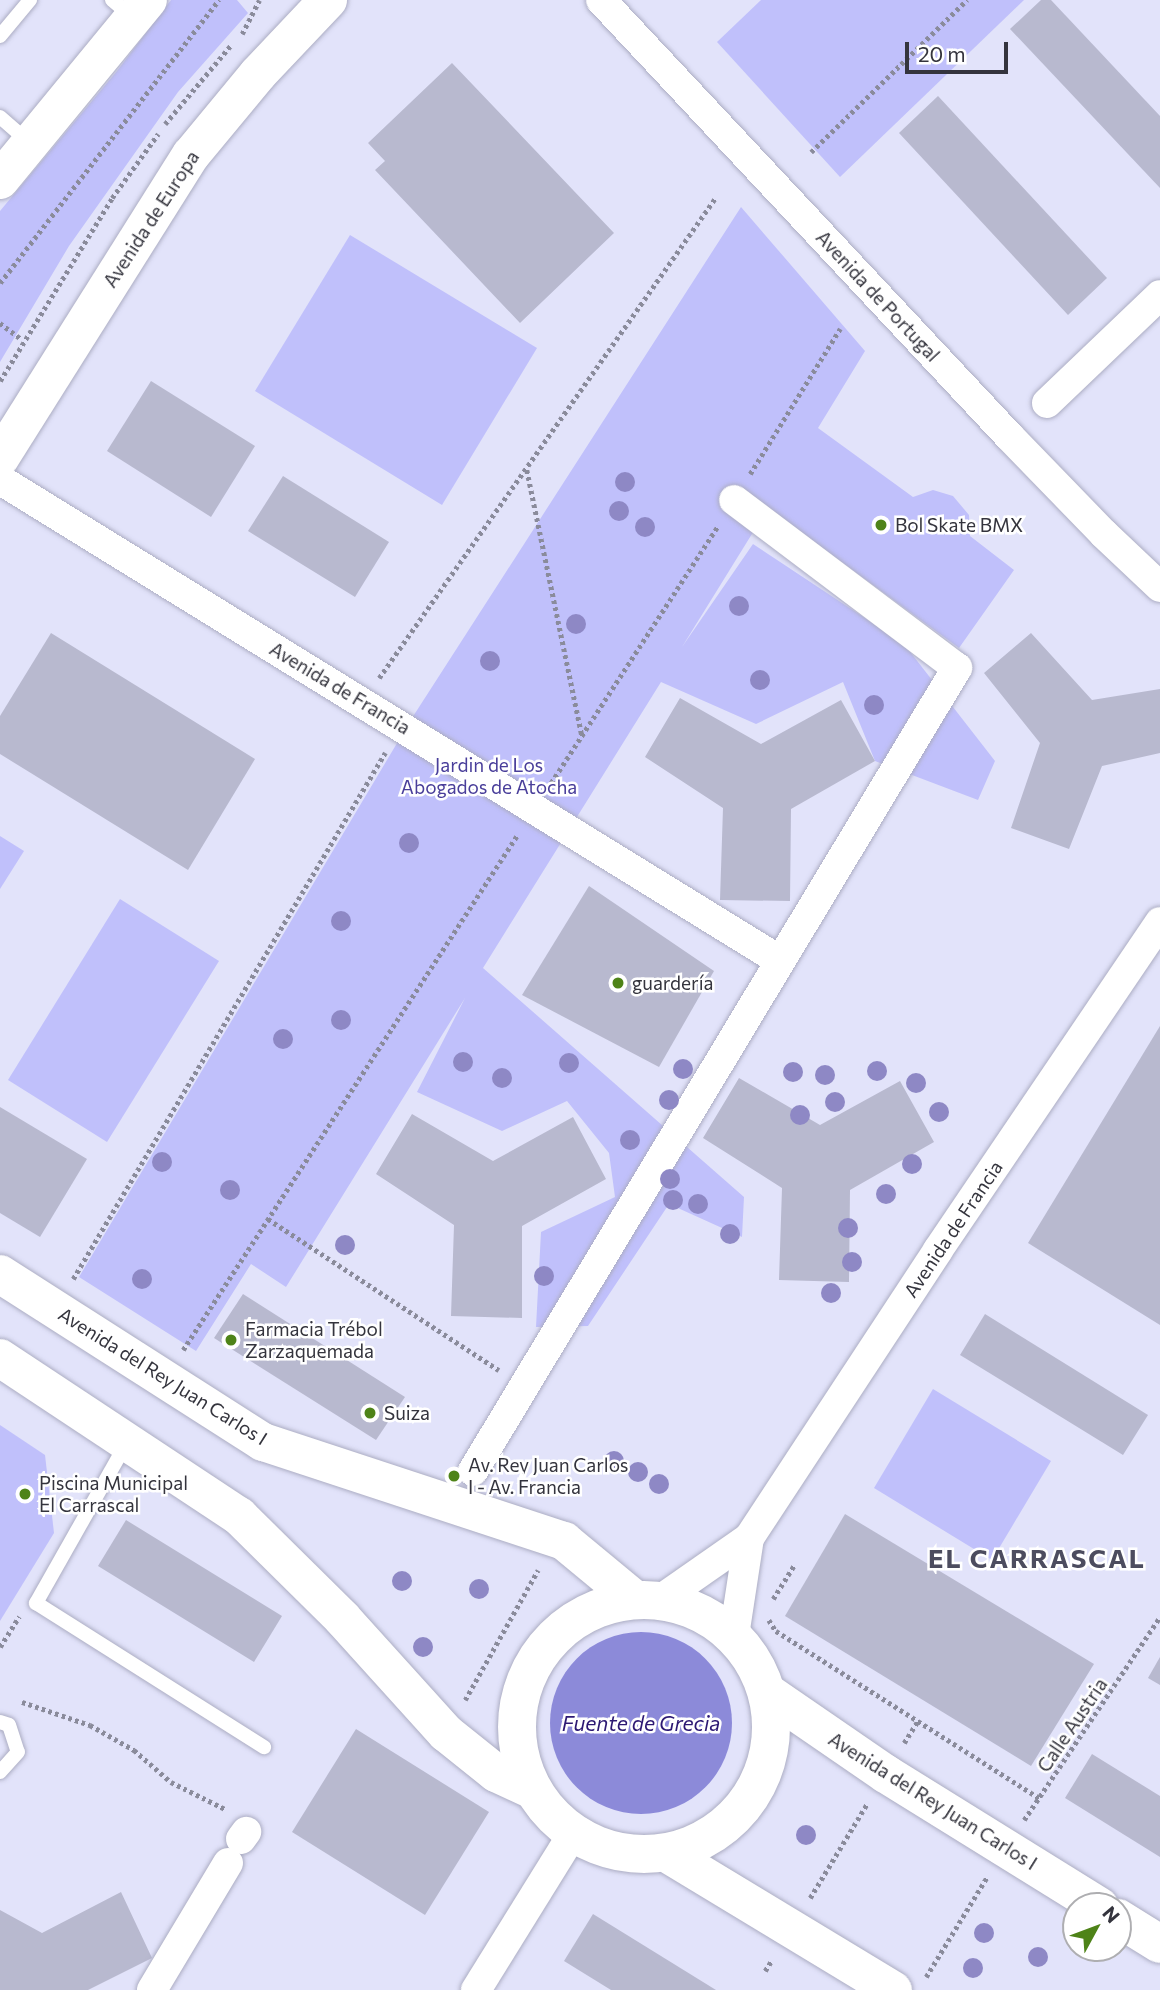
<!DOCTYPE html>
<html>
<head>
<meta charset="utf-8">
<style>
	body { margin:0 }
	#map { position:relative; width:1160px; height:1990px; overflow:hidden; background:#e2e3fa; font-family:Commissioner,sans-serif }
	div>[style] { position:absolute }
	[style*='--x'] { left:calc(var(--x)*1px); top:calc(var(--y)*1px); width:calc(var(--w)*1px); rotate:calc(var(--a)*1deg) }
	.green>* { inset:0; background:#c0c0fb }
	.water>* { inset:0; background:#8c8ad9 }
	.round { border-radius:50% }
	.building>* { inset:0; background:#b8b9cf }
	.path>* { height:4.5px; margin-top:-2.25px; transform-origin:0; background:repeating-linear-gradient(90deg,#8a8b9b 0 3.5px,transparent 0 7px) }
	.roads { filter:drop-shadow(0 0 2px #acadc3) drop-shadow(0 0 2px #acadc3) }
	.lane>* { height:14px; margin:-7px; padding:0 7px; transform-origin:7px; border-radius:7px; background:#fff }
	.street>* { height:30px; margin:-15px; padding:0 15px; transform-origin:15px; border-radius:15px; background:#fff }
	.secondary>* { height:38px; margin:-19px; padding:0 19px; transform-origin:19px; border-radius:19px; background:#fff }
	.secondary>.ring { margin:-19px; padding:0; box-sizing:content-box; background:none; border:38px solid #fff; border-radius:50% }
	.trees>* { width:20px; height:20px; margin:-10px; border-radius:50%; background:#8e88c5 }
	.dots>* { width:19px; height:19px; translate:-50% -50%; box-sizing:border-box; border:4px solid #fff; border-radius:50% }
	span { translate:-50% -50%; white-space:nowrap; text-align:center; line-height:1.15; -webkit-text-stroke:5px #fff; paint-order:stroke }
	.street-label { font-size:19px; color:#34343d }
	.poi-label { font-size:19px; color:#34343d }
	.left { translate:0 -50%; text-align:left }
	.park-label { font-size:19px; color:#493e9a }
	.water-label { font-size:21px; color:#2c1873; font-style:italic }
	.district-label { font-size:26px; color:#4c4c5f; font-weight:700; letter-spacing:2px }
	.north { position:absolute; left:1062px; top:1892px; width:70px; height:70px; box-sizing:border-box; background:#fff; border:2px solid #aeaeb1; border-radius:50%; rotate:49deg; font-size:19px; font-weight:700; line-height:28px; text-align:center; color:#34343d }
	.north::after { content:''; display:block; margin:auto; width:24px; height:32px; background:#4e8318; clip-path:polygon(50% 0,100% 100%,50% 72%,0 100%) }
	.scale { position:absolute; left:905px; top:42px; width:103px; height:32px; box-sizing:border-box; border:4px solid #34343d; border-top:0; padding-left:9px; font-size:21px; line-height:24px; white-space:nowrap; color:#34343d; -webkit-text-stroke:5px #fff; paint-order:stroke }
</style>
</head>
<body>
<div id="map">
	<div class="green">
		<i style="clip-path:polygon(171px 0,237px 0,248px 13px,178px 92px,69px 246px,0 362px,0 211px,117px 71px)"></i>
		<i style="clip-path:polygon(761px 0,1024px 0,840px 177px,717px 42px)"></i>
		<i style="clip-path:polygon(741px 207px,865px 351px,818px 428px,913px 497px,933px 490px,953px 496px,969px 515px,970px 536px,1014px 570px,959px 648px,768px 508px,682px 647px,753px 544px,904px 644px,995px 761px,978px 800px,875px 761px,843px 682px,756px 724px,661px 682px,483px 968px,744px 1197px,742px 1237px,669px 1204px,588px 1326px,536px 1327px,541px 1232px,615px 1197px,609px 1153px,567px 1101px,502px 1131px,417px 1092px,465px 998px,286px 1287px,251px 1264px,196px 1351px,79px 1277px,412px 718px)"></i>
		<i style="clip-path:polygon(350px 235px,537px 348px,442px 505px,255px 391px)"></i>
		<i style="clip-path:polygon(0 836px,24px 851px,0 889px)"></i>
		<i style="clip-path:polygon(120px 899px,219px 961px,107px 1142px,8px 1080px)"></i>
		<i style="clip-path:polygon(933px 1389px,1051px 1461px,992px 1560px,874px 1488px)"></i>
		<i style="clip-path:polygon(0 1425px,45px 1455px,54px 1533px,0 1621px)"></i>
	</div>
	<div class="water">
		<i class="round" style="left:550px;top:1632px;width:182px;height:182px"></i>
	</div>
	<div class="building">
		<i style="clip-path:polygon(1041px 0,1051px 0,1160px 116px,1160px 188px,1010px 29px)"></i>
		<i style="clip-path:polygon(452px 63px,614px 233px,520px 323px,375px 170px,385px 161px,368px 143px)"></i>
		<i style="clip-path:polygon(938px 96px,1107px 278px,1068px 315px,899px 133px)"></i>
		<i style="clip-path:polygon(151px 381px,255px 446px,211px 517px,107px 451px)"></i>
		<i style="clip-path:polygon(283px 476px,389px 542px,355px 597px,248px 531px)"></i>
		<i style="clip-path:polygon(51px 633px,255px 759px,188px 870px,0 754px,0 716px)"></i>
		<i style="clip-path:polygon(1031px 633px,1092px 700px,1160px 689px,1160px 753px,1102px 766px,1069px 849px,1011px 828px,1040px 743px,984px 673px)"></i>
		<i style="clip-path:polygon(680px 698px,761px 744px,841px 700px,875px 761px,791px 809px,790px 901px,720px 900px,723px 808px,645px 757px)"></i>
		<i style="clip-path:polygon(589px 886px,714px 971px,659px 1067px,522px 995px)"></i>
		<i style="clip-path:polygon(1160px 1026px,1160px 1325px,1028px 1243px)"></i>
		<i style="clip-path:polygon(739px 1078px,820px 1125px,900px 1081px,934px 1142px,850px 1190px,849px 1282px,779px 1280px,782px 1188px,703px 1138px)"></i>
		<i style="clip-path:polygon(0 1107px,87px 1159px,40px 1237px,0 1213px)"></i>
		<i style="clip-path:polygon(412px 1114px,493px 1161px,573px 1117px,606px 1179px,522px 1226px,522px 1318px,451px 1316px,454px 1225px,376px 1174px)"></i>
		<i style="clip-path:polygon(243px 1294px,405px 1397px,376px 1440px,214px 1338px)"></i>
		<i style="clip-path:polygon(985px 1314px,1148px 1415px,1123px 1455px,960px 1355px)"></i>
		<i style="clip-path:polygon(845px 1514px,1094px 1664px,1031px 1766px,785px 1616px)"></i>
		<i style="clip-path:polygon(126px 1520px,282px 1616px,254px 1662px,98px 1566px)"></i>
		<i style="clip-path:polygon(1160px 1657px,1160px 1685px,1148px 1678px)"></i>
		<i style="clip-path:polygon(356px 1729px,489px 1812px,425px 1915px,292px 1832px)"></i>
		<i style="clip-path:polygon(1092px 1754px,1160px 1796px,1160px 1857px,1065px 1798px)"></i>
		<i style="clip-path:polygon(121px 1892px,152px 1958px,88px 1990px,0 1990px,0 1910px,42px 1933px)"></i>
		<i style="clip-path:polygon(593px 1914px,716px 1990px,611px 1990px,564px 1961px)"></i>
	</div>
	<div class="path">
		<i style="--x:242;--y:34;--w:38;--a:-63"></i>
		<i style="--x:165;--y:124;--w:103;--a:-50.1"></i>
		<i style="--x:811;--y:152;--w:218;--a:-44.3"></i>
		<i style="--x:0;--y:283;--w:358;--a:-52.3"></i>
		<i style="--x:0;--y:323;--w:25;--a:37"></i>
		<i style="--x:0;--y:381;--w:215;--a:-58.5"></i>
		<i style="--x:112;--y:198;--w:79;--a:-54.3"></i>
		<i style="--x:527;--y:470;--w:271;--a:78.3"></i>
		<i style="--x:750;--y:474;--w:171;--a:-58.2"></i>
		<i style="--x:379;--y:678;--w:587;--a:-54.98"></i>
		<i style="--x:551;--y:783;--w:306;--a:-57"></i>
		<i style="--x:268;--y:1219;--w:276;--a:33.2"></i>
		<i style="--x:73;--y:1279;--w:612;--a:-59.33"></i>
		<i style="--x:183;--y:1350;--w:615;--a:-57.01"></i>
		<i style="--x:773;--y:1599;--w:39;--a:-58"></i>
		<i style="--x:769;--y:1620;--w:13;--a:58"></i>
		<i style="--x:776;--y:1631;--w:312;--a:32.4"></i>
		<i style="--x:0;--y:1647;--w:36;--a:-58"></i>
		<i style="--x:465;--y:1700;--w:149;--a:-60.7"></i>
		<i style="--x:22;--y:1702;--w:72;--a:18.7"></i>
		<i style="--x:90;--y:1725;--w:51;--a:29.6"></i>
		<i style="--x:134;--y:1750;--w:49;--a:40.9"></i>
		<i style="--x:171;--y:1782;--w:60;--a:26.6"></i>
		<i style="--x:904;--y:1743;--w:26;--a:-58"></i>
		<i style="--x:1024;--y:1820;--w:244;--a:-56.2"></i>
		<i style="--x:810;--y:1898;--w:110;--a:-58.8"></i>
		<i style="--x:765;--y:1971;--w:13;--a:-58"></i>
		<i style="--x:926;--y:1977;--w:117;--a:-58.6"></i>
	</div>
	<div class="roads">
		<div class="lane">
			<i style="--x:112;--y:0;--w:26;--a:40"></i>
			<i style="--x:0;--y:36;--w:47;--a:-50.2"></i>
			<i style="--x:0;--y:117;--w:38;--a:41"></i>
			<i style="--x:126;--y:1444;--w:183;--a:119.5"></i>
			<i style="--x:36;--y:1603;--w:270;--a:32.3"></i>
			<i style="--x:0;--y:1722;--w:9;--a:18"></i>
			<i style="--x:9;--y:1725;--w:28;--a:72"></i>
			<i style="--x:18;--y:1752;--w:27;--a:132"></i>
		</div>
		<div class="street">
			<i style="--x:601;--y:0;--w:597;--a:46.9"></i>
			<i style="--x:1009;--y:436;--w:136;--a:45.9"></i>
			<i style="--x:1104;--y:534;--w:77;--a:43.4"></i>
			<i style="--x:1047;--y:403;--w:156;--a:-43.7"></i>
			<i style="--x:7;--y:484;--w:907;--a:31.66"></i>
			<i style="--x:473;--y:1471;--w:938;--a:-58.92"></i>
			<i style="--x:957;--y:668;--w:279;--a:-143"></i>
			<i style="--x:660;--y:1600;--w:108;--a:-34.9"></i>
			<i style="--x:749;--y:1538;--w:344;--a:-56.7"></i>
			<i style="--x:938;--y:1250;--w:396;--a:-55.9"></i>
			<i style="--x:734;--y:1636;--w:99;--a:-81.3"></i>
			<i style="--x:241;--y:1839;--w:9;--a:-54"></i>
			<i style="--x:152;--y:1990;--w:148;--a:-59.1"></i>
			<i style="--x:476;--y:1990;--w:182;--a:-58.2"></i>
		</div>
		<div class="secondary">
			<i style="--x:0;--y:180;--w:233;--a:-50.6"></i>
			<i style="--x:0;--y:458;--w:358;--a:-57.8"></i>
			<i style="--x:191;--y:155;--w:105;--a:-50.4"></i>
			<i style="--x:258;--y:74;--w:102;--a:-46.6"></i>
			<i style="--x:0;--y:1274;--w:312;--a:32.6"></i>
			<i style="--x:263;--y:1442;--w:317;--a:18.2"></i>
			<i style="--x:564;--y:1541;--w:91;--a:39.6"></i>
			<i style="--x:0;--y:1358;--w:287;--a:33.5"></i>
			<i style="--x:239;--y:1516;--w:145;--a:44.7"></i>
			<i style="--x:342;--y:1618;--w:155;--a:47.9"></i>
			<i style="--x:446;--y:1733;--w:64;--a:38.7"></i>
			<i style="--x:496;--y:1773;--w:40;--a:25"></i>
			<i class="ring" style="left:517px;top:1600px;width:216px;height:216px"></i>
			<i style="--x:768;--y:1693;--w:143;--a:34.5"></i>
			<i style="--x:886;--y:1774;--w:251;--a:31.8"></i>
			<i style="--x:668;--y:1854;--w:263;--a:31.2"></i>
			<i style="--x:1118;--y:1918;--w:49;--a:31.8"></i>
		</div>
	</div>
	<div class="trees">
		<i style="left:625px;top:482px"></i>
		<i style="left:619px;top:511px"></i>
		<i style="left:645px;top:527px"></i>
		<i style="left:739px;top:606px"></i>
		<i style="left:576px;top:624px"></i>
		<i style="left:490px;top:661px"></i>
		<i style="left:760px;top:680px"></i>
		<i style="left:874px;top:705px"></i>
		<i style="left:409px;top:843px"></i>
		<i style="left:341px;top:921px"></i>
		<i style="left:341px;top:1020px"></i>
		<i style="left:283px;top:1039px"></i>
		<i style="left:463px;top:1062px"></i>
		<i style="left:569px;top:1063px"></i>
		<i style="left:683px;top:1069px"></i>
		<i style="left:877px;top:1071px"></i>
		<i style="left:793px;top:1072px"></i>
		<i style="left:825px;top:1075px"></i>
		<i style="left:502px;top:1078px"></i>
		<i style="left:916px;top:1083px"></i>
		<i style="left:669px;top:1100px"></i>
		<i style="left:835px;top:1102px"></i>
		<i style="left:939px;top:1112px"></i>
		<i style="left:800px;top:1115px"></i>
		<i style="left:630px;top:1140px"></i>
		<i style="left:162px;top:1162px"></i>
		<i style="left:912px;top:1164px"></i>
		<i style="left:670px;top:1179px"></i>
		<i style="left:230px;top:1190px"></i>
		<i style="left:886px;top:1194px"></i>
		<i style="left:673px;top:1200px"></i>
		<i style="left:698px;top:1204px"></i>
		<i style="left:848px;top:1228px"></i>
		<i style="left:730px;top:1234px"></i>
		<i style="left:345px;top:1245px"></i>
		<i style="left:852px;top:1262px"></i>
		<i style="left:544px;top:1276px"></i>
		<i style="left:142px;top:1279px"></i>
		<i style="left:831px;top:1293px"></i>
		<i style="left:614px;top:1461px"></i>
		<i style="left:638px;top:1472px"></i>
		<i style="left:659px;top:1484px"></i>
		<i style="left:402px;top:1581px"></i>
		<i style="left:479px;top:1589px"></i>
		<i style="left:423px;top:1647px"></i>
		<i style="left:806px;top:1835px"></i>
		<i style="left:984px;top:1933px"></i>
		<i style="left:1038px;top:1957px"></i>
		<i style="left:973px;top:1968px"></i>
	</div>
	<div class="dots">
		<i style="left:881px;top:525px;background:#4e8318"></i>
		<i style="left:618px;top:983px;background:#4e8318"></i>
		<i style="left:231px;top:1340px;background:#4e8318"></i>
		<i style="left:370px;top:1413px;background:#4e8318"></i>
		<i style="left:454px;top:1476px;background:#4e8318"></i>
		<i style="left:25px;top:1494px;background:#4e8318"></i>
	</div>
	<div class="street-label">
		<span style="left:151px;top:219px;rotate:-57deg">Avenida de Europa</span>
		<span style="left:878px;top:296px;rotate:47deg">Avenida de Portugal</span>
		<span style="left:340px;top:688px;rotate:31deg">Avenida de Francia</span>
		<span style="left:953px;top:1229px;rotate:-56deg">Avenida de Francia</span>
		<span style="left:163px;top:1376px;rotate:32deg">Avenida del Rey Juan Carlos I</span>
		<span style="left:1072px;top:1725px;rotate:-56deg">Calle Austria</span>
		<span style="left:933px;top:1801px;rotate:32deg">Avenida del Rey Juan Carlos I</span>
	</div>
	<div class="poi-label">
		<span class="left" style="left:895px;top:525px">Bol Skate BMX</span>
		<span class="left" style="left:632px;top:983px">guardería</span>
		<span class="left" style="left:245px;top:1340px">Farmacia Trébol<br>Zarzaquemada</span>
		<span class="left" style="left:384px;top:1413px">Suiza</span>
		<span class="left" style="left:468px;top:1476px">Av. Rey Juan Carlos<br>I - Av. Francia</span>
		<span class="left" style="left:39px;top:1494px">Piscina Municipal<br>El Carrascal</span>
	</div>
	<div class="park-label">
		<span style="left:489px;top:776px">Jardin de Los<br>Abogados de Atocha</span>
	</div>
	<div class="water-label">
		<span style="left:641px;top:1723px">Fuente de Grecia</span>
	</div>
	<div class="district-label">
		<span style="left:1037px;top:1558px">EL CARRASCAL</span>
	</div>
	<div class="north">N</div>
	<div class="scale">20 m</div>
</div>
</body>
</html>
